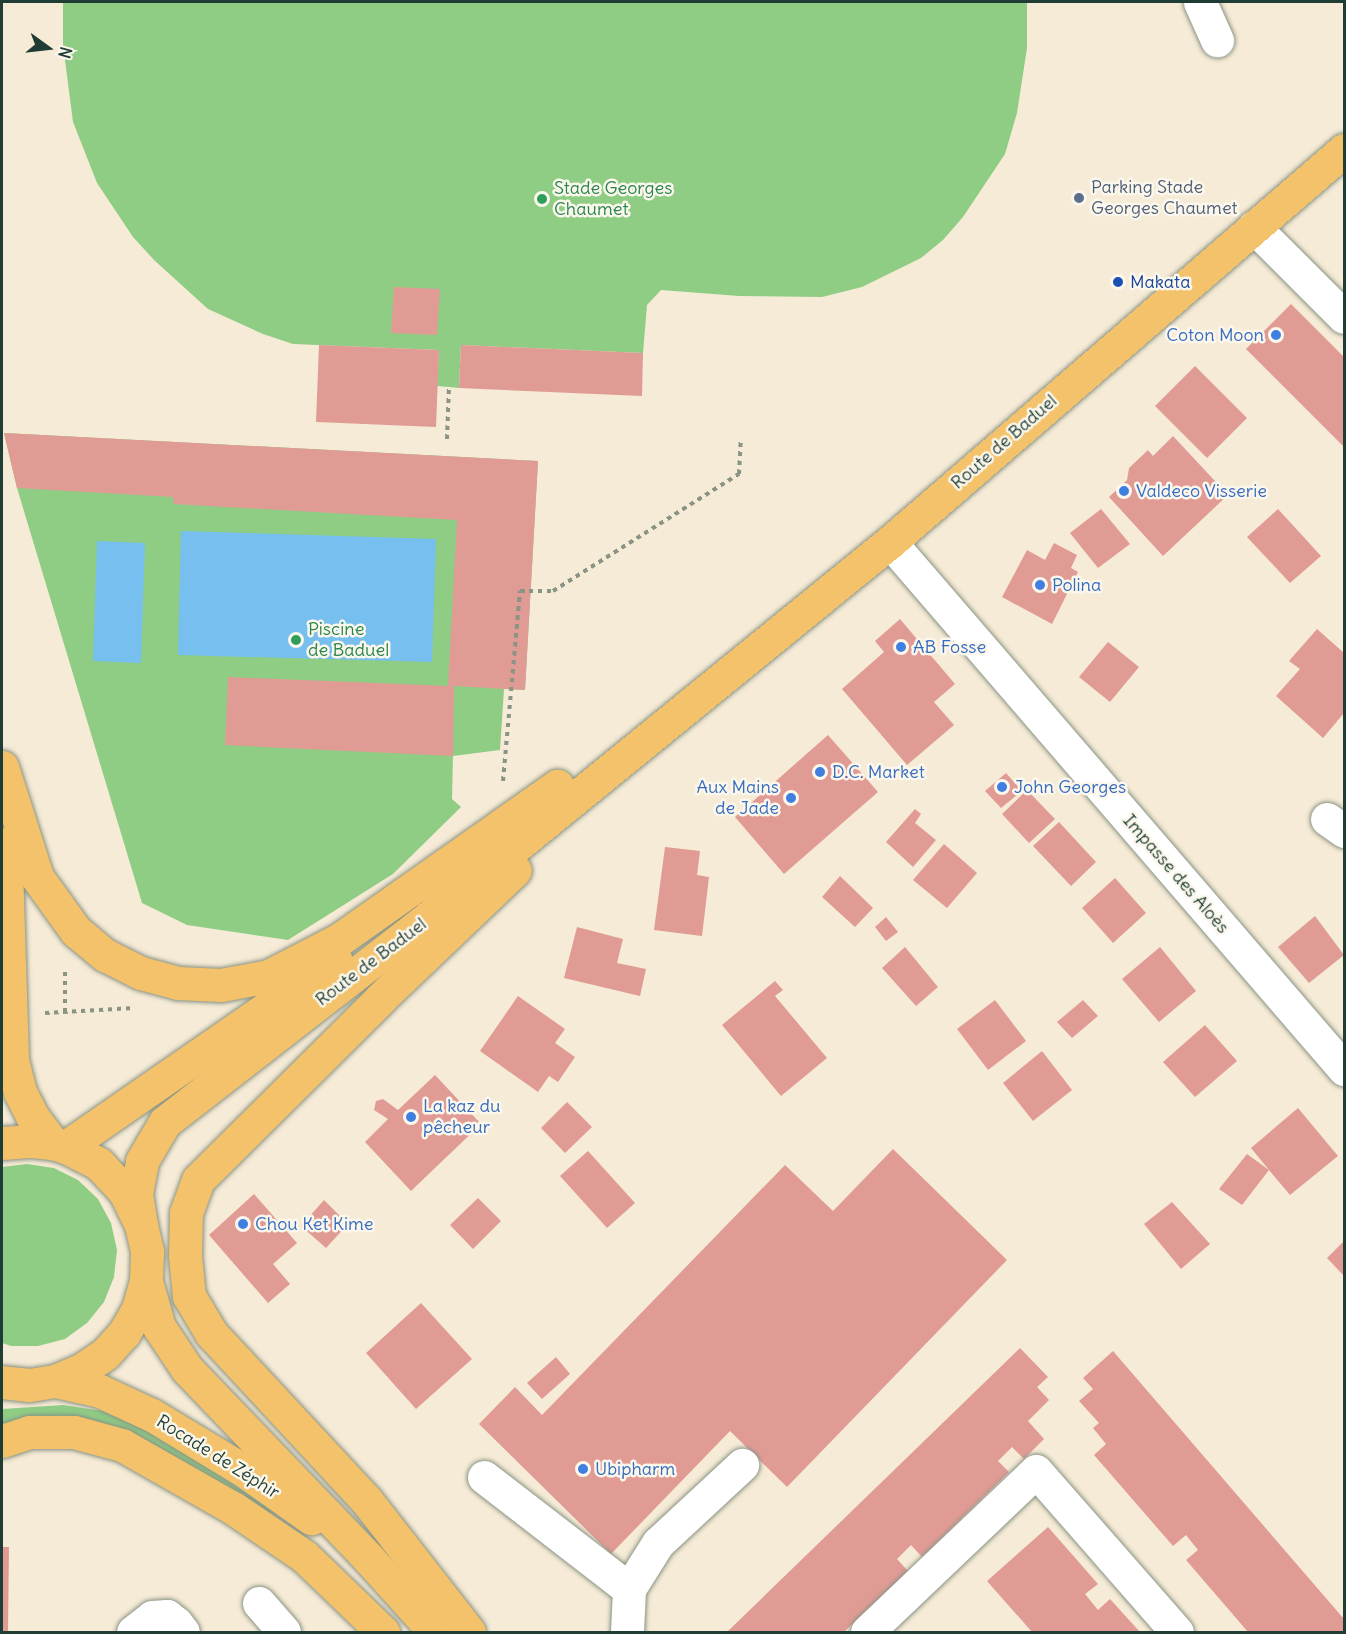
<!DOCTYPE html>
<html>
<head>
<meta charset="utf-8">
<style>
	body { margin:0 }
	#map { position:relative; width:1346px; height:1634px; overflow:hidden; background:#f6ebd6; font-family:Delius,sans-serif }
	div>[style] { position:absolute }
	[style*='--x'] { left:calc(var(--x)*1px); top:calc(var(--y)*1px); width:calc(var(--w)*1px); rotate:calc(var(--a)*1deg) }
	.green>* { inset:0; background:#8fcd84 }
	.water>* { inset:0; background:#77bfef }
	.building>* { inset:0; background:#e19b95 }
	.path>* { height:4px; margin-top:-2px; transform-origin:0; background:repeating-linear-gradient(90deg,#8a9485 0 4.5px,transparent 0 9px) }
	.roads { filter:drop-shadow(0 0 2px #8a9485) drop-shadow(0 0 2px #8a9485) }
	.minor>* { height:33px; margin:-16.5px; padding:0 16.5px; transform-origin:16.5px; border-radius:16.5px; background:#fff }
	.major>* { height:33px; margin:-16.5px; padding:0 16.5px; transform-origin:16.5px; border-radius:16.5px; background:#f3c26a }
	.dots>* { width:16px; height:16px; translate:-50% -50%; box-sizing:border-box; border:3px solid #fbf7ec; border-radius:50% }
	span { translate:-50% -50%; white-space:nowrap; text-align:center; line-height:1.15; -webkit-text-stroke:5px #fbf7ec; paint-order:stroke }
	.service-label { font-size:18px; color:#4e5e75 }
	.left { translate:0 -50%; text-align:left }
	.leisure-label { font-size:18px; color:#27864d }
	.transit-label { font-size:18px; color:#164399 }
	.shop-label { font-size:18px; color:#366cbe }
	.right { translate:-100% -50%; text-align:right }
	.street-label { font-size:18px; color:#1f3d34 }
	.frame { position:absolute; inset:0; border:3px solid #1f3d34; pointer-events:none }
	.north { position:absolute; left:18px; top:18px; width:60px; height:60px; -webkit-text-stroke:4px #fbf7ec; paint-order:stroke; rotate:105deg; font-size:16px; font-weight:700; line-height:24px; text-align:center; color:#1f3d34 }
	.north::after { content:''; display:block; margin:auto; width:21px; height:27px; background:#1f3d34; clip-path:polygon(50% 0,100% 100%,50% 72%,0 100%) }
</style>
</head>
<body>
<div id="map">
	<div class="green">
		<i style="clip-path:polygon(63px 2px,1027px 2px,1027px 48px,1017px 113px,1005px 154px,963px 217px,943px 240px,921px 258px,862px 287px,822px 297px,739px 296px,661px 290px,647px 305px,643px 353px,461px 345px,459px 388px,449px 387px,437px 386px,439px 350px,293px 344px,263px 334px,208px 309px,154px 260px,133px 237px,97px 183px,73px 122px,63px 45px)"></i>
		<i style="clip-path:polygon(4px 433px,538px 461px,525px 690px,504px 689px,500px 750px,453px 756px,452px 799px,461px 807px,393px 874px,288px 940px,187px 925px,142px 903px,17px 488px)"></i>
		<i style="clip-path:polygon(27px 1164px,54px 1168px,78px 1180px,98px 1199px,111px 1223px,117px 1250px,114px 1277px,104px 1302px,87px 1323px,65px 1339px,38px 1346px,11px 1346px,2px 1343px,2px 1167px)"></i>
		<i style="clip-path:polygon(63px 1405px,103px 1411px,156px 1434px,283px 1517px,253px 1506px,230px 1489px,2px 1427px,2px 1409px)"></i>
	</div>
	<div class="water">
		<i style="clip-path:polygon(181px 531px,436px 539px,432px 662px,178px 655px)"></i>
		<i style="clip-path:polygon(97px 541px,145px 543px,141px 663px,93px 661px)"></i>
	</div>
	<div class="building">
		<i style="clip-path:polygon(394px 287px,440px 289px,437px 335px,391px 333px)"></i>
		<i style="clip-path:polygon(1291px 304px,1344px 357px,1344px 447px,1246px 349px)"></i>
		<i style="clip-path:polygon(319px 345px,439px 350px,436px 427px,316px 422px)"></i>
		<i style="clip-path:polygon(461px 345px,643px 353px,642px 396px,459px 388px)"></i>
		<i style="clip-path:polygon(1195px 366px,1247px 418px,1207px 458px,1155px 406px)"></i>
		<i style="clip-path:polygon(4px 433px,538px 461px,525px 690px,454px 686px,453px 756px,225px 745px,228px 677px,448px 686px,457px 520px,174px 504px,173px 497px,17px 488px)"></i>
		<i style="clip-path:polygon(1173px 436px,1228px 495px,1163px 556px,1109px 497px,1127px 480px,1129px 468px,1148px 450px,1153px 456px)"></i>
		<i style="clip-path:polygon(1101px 509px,1130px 544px,1098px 568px,1070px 533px)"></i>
		<i style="clip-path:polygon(1278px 509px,1321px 556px,1290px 583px,1247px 537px)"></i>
		<i style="clip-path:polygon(1054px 543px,1077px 555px,1071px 568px,1078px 572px,1052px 624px,1002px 597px,1027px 550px,1045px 560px)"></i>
		<i style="clip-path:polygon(900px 619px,955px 684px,934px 702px,954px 725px,907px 765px,842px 689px,884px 652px,875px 641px)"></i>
		<i style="clip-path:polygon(1317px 629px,1344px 653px,1344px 713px,1323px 738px,1276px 696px,1300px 669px,1289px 661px)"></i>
		<i style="clip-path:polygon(1108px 642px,1139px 667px,1110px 702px,1079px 677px)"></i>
		<i style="clip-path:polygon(828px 735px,878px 792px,784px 874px,735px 817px)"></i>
		<i style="clip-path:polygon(1006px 773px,1022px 791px,1001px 808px,985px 791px)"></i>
		<i style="clip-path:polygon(1027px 790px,1055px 819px,1029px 843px,1002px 814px)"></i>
		<i style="clip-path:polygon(915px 809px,921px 814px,915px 823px,936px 840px,913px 867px,886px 842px)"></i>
		<i style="clip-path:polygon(1059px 822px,1096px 862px,1071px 886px,1033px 846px)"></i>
		<i style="clip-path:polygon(944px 844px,977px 873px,947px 908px,913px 880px)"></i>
		<i style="clip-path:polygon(665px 847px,700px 851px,697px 875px,709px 877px,702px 936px,654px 930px)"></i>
		<i style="clip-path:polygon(840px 876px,873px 908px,855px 927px,822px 897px)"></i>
		<i style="clip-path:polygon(1115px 878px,1146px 913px,1113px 943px,1082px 908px)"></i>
		<i style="clip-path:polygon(1315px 916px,1344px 955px,1309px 983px,1278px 947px)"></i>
		<i style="clip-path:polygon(886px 917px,898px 932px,886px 941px,875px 927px)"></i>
		<i style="clip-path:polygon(577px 927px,623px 939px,617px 963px,646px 969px,640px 996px,564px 978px)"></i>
		<i style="clip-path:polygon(905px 947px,938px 987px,916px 1006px,882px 968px)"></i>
		<i style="clip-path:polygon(1160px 947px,1196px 991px,1159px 1022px,1122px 979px)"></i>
		<i style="clip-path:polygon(775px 981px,783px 990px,775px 996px,827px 1058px,781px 1096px,722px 1025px)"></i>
		<i style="clip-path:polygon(518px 996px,565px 1029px,555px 1043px,575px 1057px,558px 1082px,549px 1076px,538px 1092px,480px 1051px)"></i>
		<i style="clip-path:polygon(995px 1000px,1026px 1041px,988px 1070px,957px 1029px)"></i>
		<i style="clip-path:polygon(1083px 1000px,1098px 1016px,1072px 1038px,1057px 1022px)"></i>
		<i style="clip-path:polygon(1205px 1025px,1237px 1061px,1195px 1097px,1163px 1062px)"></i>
		<i style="clip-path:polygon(1042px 1051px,1072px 1090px,1033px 1121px,1003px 1083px)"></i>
		<i style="clip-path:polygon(435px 1075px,481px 1124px,411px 1191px,365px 1142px,388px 1119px,374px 1110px,376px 1101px,383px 1099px,398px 1110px)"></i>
		<i style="clip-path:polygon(567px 1102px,592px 1127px,565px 1153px,541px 1128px)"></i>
		<i style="clip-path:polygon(1298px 1108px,1338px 1156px,1290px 1195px,1269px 1170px,1242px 1205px,1219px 1189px,1247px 1154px,1269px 1170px,1251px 1148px)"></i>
		<i style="clip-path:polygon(893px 1149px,1007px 1260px,787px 1487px,730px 1431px,611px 1554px,479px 1424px,515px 1387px,542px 1415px,785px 1165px,833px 1211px)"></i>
		<i style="clip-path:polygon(588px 1151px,635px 1203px,607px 1228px,560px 1176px)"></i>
		<i style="clip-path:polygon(254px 1194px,297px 1243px,273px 1264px,290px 1284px,268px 1303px,209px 1235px)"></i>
		<i style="clip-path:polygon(478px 1198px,501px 1221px,473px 1249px,450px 1225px)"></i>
		<i style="clip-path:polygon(324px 1200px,348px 1224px,326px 1248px,301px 1226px)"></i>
		<i style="clip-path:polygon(1172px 1202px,1210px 1244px,1181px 1269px,1144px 1224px)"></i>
		<i style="clip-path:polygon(1344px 1241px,1344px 1276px,1327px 1258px)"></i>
		<i style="clip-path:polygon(421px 1303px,472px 1359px,416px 1409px,366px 1353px)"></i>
		<i style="clip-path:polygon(1020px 1348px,1048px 1377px,1037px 1387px,1049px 1400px,1028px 1421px,1044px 1439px,1024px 1459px,1012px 1447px,998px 1461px,1009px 1472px,922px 1557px,911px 1545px,897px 1559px,908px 1571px,844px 1632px,727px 1632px)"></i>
		<i style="clip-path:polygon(1113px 1351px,1344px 1619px,1344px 1632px,1248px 1632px,1186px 1560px,1198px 1550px,1186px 1535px,1173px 1546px,1094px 1455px,1106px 1444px,1093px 1428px,1099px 1423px,1079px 1401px,1093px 1389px,1083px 1378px)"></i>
		<i style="clip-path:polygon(556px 1357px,570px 1374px,542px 1399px,527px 1383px)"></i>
		<i style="clip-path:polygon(1048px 1527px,1098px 1584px,1085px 1594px,1098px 1610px,1110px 1599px,1140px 1632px,1032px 1632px,987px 1581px)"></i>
		<i style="clip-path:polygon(2px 1547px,9px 1547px,8px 1632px,2px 1632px)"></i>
	</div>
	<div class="path">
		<i style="--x:447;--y:439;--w:52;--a:-87.8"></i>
		<i style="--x:503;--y:781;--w:191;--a:-84.9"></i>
		<i style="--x:520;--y:591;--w:33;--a:0"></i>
		<i style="--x:553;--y:591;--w:220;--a:-32.2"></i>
		<i style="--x:739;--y:474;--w:35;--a:-87"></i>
		<i style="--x:65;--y:1012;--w:45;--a:-90"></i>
		<i style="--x:45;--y:1013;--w:89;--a:-3.2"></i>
	</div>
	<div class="roads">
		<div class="minor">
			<i style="--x:1200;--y:2;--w:42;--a:65.9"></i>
			<i style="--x:1254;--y:227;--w:127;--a:45"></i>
			<i style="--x:890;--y:542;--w:696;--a:49.26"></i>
			<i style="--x:1327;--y:819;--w:21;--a:35"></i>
			<i style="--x:484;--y:1477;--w:183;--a:37.7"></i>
			<i style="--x:259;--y:1603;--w:38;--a:49"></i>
			<i style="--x:133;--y:1632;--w:24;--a:-38"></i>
			<i style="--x:152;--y:1617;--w:15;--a:-4"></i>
			<i style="--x:167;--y:1616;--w:11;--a:38"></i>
			<i style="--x:176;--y:1623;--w:11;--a:52"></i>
			<i style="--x:627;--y:1632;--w:43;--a:-87.3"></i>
			<i style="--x:629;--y:1589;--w:54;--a:-57.8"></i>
			<i style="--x:658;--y:1543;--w:115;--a:-42.9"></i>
			<i style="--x:867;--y:1632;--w:233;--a:-43.6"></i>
			<i style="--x:1036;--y:1471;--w:214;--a:48.8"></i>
		</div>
		<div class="major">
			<i style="--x:2;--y:767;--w:115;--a:72.3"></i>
			<i style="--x:37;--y:877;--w:67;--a:54.2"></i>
			<i style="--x:76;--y:931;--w:38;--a:40"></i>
			<i style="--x:105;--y:955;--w:40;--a:26.6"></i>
			<i style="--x:141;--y:973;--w:38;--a:15"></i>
			<i style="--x:178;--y:983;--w:43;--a:2.7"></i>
			<i style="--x:221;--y:985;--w:49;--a:-10.6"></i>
			<i style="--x:269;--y:976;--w:80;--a:-27.5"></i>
			<i style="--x:340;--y:939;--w:266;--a:-35.2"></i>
			<i style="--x:2;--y:844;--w:23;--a:80"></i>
			<i style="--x:6;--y:867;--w:193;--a:88.2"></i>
			<i style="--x:12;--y:1060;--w:33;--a:76"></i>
			<i style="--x:20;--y:1092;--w:27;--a:63"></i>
			<i style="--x:32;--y:1116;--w:34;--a:53"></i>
			<i style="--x:2;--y:1143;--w:30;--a:-4"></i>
			<i style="--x:32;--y:1141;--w:20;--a:6"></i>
			<i style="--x:52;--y:1143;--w:15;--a:16"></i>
			<i style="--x:66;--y:1147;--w:37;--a:27"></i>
			<i style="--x:99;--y:1164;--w:38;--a:47"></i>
			<i style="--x:125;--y:1192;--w:37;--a:64"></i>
			<i style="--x:141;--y:1225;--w:28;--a:77"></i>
			<i style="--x:147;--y:1252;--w:29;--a:92"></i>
			<i style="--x:146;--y:1281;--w:29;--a:106"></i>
			<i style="--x:138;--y:1309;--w:28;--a:120"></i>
			<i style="--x:124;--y:1333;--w:28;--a:132"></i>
			<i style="--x:105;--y:1354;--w:29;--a:146"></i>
			<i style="--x:81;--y:1370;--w:28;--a:157"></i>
			<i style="--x:55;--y:1381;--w:26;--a:171"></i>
			<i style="--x:29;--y:1385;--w:27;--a:-174"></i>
			<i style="--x:66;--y:1147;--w:328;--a:-34.7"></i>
			<i style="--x:141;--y:1225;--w:32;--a:-99"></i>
			<i style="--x:136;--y:1193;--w:33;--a:-79"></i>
			<i style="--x:142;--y:1161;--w:45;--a:-59.5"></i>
			<i style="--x:165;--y:1122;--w:326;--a:-37.8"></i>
			<i style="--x:423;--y:922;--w:602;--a:-39.14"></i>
			<i style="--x:890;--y:542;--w:600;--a:-40.81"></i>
			<i style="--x:146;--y:1281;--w:48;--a:74.2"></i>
			<i style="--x:159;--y:1327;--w:50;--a:56.3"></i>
			<i style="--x:187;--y:1369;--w:263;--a:46.2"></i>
			<i style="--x:369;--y:1559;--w:98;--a:47.9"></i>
			<i style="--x:55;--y:1381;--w:46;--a:12.5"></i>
			<i style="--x:100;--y:1391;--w:57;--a:24.8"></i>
			<i style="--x:152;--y:1415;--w:110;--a:31.2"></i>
			<i style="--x:246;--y:1472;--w:80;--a:35.3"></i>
			<i style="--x:2;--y:1441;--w:28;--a:-18"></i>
			<i style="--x:29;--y:1432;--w:45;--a:0"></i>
			<i style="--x:74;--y:1432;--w:50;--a:15.2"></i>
			<i style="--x:122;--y:1445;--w:128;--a:29.6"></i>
			<i style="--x:233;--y:1508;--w:86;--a:34.1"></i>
			<i style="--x:304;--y:1556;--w:110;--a:43.9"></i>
			<i style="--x:469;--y:1632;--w:166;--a:-127.9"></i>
			<i style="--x:367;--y:1501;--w:229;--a:-132.9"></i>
			<i style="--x:211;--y:1333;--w:43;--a:-120.7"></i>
			<i style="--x:189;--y:1296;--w:40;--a:-95.7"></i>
			<i style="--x:185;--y:1256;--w:43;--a:-88.7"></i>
			<i style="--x:186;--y:1213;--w:35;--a:-70"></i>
			<i style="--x:198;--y:1180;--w:258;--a:-44.8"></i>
			<i style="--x:381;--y:998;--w:185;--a:-43.7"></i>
		</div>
	</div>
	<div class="dots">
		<i style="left:1079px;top:198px;background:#5c6f8a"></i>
		<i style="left:542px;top:199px;background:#2e9e5b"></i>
		<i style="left:1118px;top:282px;background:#1a4fb4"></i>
		<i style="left:1276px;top:335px;background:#3f7fe0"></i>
		<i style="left:1124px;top:491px;background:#3f7fe0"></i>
		<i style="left:1040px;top:585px;background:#3f7fe0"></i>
		<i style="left:296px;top:640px;background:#2e9e5b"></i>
		<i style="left:901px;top:647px;background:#3f7fe0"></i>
		<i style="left:820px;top:772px;background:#3f7fe0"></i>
		<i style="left:1002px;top:787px;background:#3f7fe0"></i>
		<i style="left:791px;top:798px;background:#3f7fe0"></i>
		<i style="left:411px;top:1117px;background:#3f7fe0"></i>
		<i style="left:243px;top:1224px;background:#3f7fe0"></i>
		<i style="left:583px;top:1469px;background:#3f7fe0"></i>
	</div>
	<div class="service-label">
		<span class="left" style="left:1091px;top:198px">Parking Stade<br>Georges Chaumet</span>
	</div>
	<div class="leisure-label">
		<span class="left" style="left:554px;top:199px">Stade Georges<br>Chaumet</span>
		<span class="left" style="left:308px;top:640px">Piscine<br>de Baduel</span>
	</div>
	<div class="transit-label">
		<span class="left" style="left:1130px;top:282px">Makata</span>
	</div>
	<div class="shop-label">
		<span class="right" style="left:1264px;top:335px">Coton Moon</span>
		<span class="left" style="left:1136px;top:491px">Valdeco Visserie</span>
		<span class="left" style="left:1052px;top:585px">Polina</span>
		<span class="left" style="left:913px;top:647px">AB Fosse</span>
		<span class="left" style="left:832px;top:772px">D.C. Market</span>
		<span class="left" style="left:1014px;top:787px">John Georges</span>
		<span class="right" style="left:779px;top:798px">Aux Mains<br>de Jade</span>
		<span class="left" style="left:423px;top:1117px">La kaz du<br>pêcheur</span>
		<span class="left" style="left:255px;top:1224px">Chou Ket Kime</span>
		<span class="left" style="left:595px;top:1469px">Ubipharm</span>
	</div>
	<div class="street-label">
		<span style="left:1004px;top:442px;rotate:-41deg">Route de Baduel</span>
		<span style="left:1176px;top:874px;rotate:49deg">Impasse des Aloès</span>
		<span style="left:371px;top:962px;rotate:-37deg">Route de Baduel</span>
		<span style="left:218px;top:1457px;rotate:32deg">Rocade de Zéphir</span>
	</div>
	<div class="frame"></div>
	<div class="north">N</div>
</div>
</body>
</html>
